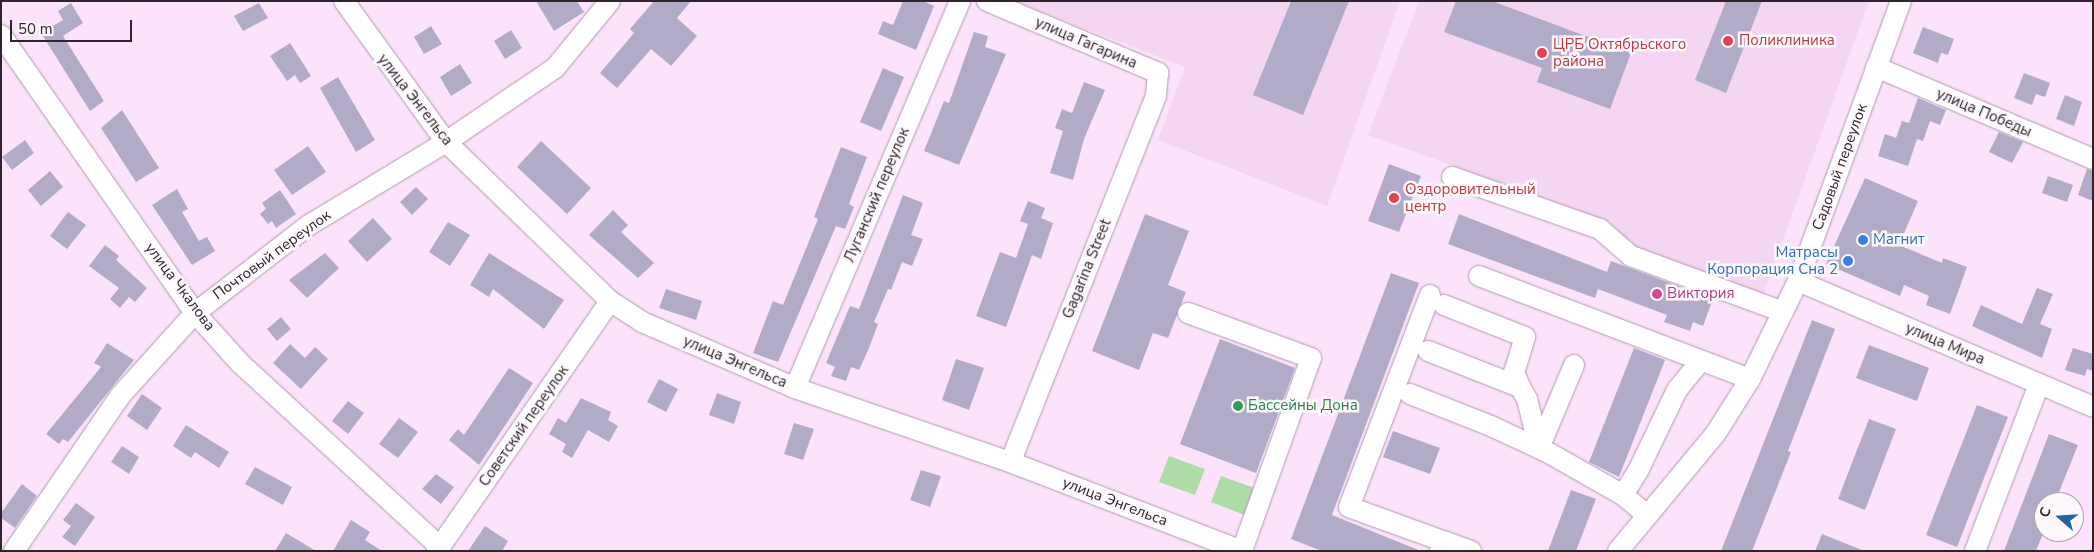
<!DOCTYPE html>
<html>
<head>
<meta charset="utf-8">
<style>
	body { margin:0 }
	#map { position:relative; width:2094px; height:552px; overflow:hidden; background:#fce3fb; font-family:"Nunito Sans",sans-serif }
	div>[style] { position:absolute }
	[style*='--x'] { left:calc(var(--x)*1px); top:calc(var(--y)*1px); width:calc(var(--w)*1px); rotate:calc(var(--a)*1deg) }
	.built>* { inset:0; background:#f4d5f2 }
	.green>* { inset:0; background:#addca7 }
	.building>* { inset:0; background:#b2abc8 }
	.roads { filter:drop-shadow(0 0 1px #b19ab0) drop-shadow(0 0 1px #b19ab0) }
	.minor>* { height:20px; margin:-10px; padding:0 10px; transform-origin:10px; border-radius:10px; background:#fff }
	.dots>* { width:14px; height:14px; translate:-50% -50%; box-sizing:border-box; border:2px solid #fdf8fc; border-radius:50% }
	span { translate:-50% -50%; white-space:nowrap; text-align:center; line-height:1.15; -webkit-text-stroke:5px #fdf8fc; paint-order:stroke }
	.health-label { font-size:15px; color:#be3a42 }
	.left { translate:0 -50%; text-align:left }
	.street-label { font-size:15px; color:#2d242d }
	.shop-label { font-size:15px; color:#366cbe }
	.right { translate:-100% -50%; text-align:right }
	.hotel-label { font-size:15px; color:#b23c85 }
	.leisure-label { font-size:15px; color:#27864d }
	.frame { position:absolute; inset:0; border:2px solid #2d242d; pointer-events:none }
	.north { position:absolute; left:2034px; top:492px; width:50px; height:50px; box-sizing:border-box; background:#fdf8fc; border:1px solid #aaa3a9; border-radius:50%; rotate:289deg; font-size:14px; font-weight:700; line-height:20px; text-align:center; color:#2d242d }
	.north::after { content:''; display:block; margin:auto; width:18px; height:22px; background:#23649a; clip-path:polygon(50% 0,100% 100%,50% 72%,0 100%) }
	.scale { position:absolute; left:10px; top:20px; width:122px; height:22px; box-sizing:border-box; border:2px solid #2d242d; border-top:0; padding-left:6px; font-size:15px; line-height:18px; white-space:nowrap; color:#2d242d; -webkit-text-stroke:4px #fdf8fc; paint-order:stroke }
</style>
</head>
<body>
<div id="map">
	<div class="built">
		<i style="clip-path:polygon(1014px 1px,1400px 1px,1327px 206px,1158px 140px,1185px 67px)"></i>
		<i style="clip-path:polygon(1419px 1px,1869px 1px,1763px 295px,1633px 248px,1604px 220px,1368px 135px)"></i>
	</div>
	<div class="green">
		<i style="clip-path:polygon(1169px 456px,1205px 469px,1195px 495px,1159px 482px)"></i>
		<i style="clip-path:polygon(1221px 476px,1257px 489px,1247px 516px,1211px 502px)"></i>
	</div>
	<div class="building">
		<i style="clip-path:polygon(536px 1px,577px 1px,584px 12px,554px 31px)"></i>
		<i style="clip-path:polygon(654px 1px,691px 1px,677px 18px,697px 36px,671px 66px,651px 49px,617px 88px,600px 73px,634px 33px,630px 29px)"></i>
		<i style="clip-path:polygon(903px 1px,923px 1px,934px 6px,916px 50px,878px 34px,883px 21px,893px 25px)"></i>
		<i style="clip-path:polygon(1291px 1px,1349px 1px,1303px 115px,1253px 95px)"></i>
		<i style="clip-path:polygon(1456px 1px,1492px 1px,1631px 53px,1610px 109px,1537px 82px,1542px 68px,1444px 32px)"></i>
		<i style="clip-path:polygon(1726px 1px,1762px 1px,1726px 93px,1695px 80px)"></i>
		<i style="clip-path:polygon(71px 3px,83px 23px,63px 36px,104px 101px,90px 111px,41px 33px,63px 20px,58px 11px)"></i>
		<i style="clip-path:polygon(259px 3px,268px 18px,243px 31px,234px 16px)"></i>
		<i style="clip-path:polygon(431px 26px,442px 44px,424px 54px,414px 37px)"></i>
		<i style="clip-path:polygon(1923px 27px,1954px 39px,1948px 55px,1941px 53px,1938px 63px,1913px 53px)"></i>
		<i style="clip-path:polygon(511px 30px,522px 48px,505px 59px,494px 41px)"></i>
		<i style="clip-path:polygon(974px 32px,988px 36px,985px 47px,1006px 54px,959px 165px,924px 151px,944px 101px,949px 103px)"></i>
		<i style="clip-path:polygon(290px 43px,311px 76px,300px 83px,295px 75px,287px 81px,270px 56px)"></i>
		<i style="clip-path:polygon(460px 64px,472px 83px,451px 96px,440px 77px)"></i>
		<i style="clip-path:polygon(883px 68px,904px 77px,881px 131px,860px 122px)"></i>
		<i style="clip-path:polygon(2024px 73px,2050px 83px,2045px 97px,2036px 94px,2032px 105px,2014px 98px)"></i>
		<i style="clip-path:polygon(338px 77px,375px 140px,356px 152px,320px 88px)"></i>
		<i style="clip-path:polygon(1084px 82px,1105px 90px,1084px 139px,1073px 180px,1050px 173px,1063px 131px,1055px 128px,1062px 109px,1072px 113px)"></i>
		<i style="clip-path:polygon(2065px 95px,2082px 102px,2074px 126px,2056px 119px)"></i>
		<i style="clip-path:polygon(1918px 98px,1946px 110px,1940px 125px,1930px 121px,1923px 141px,1917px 139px,1908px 166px,1878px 156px,1885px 134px,1896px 138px,1902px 121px,1909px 123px)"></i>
		<i style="clip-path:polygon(122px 110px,159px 168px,136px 182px,101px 128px)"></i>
		<i style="clip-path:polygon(1999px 132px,2023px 142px,2012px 163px,1989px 152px)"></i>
		<i style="clip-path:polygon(25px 140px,34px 153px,12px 170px,2px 157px)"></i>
		<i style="clip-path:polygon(541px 141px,591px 188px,567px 214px,517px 167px)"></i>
		<i style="clip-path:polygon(308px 146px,326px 172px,292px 195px,274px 170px)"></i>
		<i style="clip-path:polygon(841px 147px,867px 157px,849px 204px,854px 207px,845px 229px,836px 226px,778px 362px,753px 353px,773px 301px,783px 305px,818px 219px,814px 217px)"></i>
		<i style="clip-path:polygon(1389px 164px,1421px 176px,1399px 232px,1368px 221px)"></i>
		<i style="clip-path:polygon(2087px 169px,2093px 171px,2093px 201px,2078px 195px)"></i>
		<i style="clip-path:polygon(50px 171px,63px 187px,41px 206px,28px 190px)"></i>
		<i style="clip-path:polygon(2048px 176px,2073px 185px,2067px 202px,2042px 193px)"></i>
		<i style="clip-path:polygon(1865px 178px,1918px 201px,1899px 245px,1942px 263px,1943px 258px,1967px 267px,1950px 314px,1926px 305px,1929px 296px,1904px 285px,1900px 296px,1826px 264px)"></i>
		<i style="clip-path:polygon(416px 187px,428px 199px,412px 215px,400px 202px)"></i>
		<i style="clip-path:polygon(177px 189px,188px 209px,182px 212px,199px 241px,207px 237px,215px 251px,192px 265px,152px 205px)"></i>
		<i style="clip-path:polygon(280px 190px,296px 214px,276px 228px,272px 221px,268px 224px,260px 214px,266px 209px,262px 203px)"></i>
		<i style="clip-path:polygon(903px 195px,923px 203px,911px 235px,923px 239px,912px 266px,902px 262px,891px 290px,888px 289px,874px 322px,878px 324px,869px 348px,859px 370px,851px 367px,846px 381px,831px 376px,835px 367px,826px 363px,850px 306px,859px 309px)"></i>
		<i style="clip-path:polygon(1028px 201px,1045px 208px,1041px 218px,1053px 223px,1041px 259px,1032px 255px,1006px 327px,976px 316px,1000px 252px,1016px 258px,1028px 224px,1020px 221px)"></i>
		<i style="clip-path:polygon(613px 210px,628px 225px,621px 232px,654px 263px,638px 278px,589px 235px)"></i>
		<i style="clip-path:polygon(68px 212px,86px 225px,67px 249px,50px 236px)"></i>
		<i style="clip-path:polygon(1145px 214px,1189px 231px,1168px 285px,1186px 292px,1168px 338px,1153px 333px,1139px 370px,1092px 351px)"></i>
		<i style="clip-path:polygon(1459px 214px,1607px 272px,1611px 261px,1713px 299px,1703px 326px,1693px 322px,1690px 331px,1664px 322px,1667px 315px,1598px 289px,1595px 298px,1448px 244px)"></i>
		<i style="clip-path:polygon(373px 218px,392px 239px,367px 262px,348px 241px)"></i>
		<i style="clip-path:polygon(448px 222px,470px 235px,450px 266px,429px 252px)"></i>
		<i style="clip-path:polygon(105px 245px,119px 256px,116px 260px,147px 288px,135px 302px,129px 297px,120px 308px,110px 299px,119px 288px,89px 266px)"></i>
		<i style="clip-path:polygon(325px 253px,339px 268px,307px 298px,289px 280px)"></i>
		<i style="clip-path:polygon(489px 253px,564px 300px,544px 329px,493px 289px,489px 297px,470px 285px)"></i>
		<i style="clip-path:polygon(1391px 273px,1419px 283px,1332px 515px,1421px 551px,1322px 551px,1291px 539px)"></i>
		<i style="clip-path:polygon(2037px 288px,2053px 294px,2040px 324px,2052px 329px,2042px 358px,1972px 326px,1981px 305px,2022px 324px)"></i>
		<i style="clip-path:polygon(666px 289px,702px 301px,696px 320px,659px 308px)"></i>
		<i style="clip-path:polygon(281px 317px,291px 329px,277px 341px,267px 329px)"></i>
		<i style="clip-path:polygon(1812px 320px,1835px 329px,1788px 451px,1791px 452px,1752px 551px,1721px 551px)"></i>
		<i style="clip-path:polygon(1220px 339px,1295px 368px,1256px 473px,1180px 444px)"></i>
		<i style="clip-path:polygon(107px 343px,134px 360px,68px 442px,63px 439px,59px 444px,46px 434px,101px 367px,94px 363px)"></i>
		<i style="clip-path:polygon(290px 344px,305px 358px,315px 347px,328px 359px,301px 389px,273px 363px)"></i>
		<i style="clip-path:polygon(1869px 345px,1929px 368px,1917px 401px,1856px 378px)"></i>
		<i style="clip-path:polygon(1634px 348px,1665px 360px,1619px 477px,1589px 462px)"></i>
		<i style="clip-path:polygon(2073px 348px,2093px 354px,2093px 371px,2087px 369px,2085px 376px,2065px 370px)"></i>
		<i style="clip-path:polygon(956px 359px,984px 368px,969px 410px,942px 400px)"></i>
		<i style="clip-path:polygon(509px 368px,533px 383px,479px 465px,449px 440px,458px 429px,464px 435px)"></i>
		<i style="clip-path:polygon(659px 379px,678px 389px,666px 412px,647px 402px)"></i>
		<i style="clip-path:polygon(717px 393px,741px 402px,734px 424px,709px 415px)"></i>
		<i style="clip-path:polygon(142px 394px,162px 408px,147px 430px,127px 416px)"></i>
		<i style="clip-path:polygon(581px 398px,611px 412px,608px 420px,618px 426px,609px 442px,588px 430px,572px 458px,562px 452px,566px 444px,549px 434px,558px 418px,566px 423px)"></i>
		<i style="clip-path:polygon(348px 401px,364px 413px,348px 434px,332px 421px)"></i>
		<i style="clip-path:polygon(1977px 405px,2008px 417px,1957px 547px,1926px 535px)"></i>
		<i style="clip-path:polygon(399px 418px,418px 432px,398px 458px,379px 444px)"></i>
		<i style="clip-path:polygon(1869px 419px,1896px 429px,1865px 510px,1838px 499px)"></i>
		<i style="clip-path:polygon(794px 423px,814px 429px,803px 460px,784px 454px)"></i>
		<i style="clip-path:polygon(186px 425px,229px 452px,219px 468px,195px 452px,191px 458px,173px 446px)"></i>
		<i style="clip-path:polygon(1393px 431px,1440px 448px,1430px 474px,1383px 457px)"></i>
		<i style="clip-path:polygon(2049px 434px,2078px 445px,2055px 502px,2044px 502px,2044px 531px,2036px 551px,2004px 551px)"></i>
		<i style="clip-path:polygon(122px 446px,139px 457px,129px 474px,111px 462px)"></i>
		<i style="clip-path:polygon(255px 467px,292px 487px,283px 505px,245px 484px)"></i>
		<i style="clip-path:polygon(921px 470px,941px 476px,930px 507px,910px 500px)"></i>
		<i style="clip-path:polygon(436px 474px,454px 487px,441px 504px,422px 489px)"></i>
		<i style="clip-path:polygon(22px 484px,37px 496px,15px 528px,1px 518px,1px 513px)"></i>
		<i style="clip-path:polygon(1571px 490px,1596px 499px,1576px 551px,1548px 551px)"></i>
		<i style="clip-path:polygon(76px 503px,95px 517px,75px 546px,62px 537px,71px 526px,63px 520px)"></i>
		<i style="clip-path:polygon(351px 520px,370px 532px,365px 540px,382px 551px,333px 551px)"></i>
		<i style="clip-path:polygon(485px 526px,508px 541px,502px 551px,468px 551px)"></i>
		<i style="clip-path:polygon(286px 533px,316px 551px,275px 551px)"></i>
		<i style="clip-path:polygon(1822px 534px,1862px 550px,1862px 551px,1815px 551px)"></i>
	</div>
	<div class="roads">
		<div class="minor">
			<i style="--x:344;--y:1;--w:174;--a:54.1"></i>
			<i style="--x:446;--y:142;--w:228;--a:44.1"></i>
			<i style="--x:610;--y:301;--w:38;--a:33"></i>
			<i style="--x:642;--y:322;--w:167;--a:23.3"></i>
			<i style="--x:795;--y:388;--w:227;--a:19"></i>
			<i style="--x:1010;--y:462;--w:248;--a:21"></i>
			<i style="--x:987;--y:1;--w:186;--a:22.8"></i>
			<i style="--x:1158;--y:73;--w:23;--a:95"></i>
			<i style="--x:1156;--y:96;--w:394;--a:111.7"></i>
			<i style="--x:1;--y:35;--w:339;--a:55.1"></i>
			<i style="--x:195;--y:313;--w:67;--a:48"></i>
			<i style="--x:240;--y:363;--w:272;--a:42.6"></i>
			<i style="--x:1876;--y:67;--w:236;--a:23"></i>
			<i style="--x:1452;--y:177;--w:157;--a:19.4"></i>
			<i style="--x:1600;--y:229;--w:41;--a:41.1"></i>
			<i style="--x:1631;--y:256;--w:162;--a:20.2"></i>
			<i style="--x:1479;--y:276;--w:290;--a:20.8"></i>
			<i style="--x:1798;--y:281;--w:321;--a:23.1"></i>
			<i style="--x:1430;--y:295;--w:227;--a:110.9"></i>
			<i style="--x:1349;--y:507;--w:100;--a:19.9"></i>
			<i style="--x:1443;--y:541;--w:10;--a:107"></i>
			<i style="--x:1444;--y:305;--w:87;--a:21.6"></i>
			<i style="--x:1525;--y:337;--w:37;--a:107"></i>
			<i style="--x:1514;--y:372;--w:16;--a:68"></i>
			<i style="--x:1188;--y:313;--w:131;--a:20.1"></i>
			<i style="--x:1311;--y:358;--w:205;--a:109.7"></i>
			<i style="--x:1428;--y:351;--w:99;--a:21.4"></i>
			<i style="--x:1520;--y:387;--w:14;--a:60"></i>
			<i style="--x:1527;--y:399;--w:50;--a:76.2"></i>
			<i style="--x:1539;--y:448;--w:90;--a:-67.1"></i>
			<i style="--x:795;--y:388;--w:421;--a:-66.9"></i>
			<i style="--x:1410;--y:394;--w:87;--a:21.6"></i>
			<i style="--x:1491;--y:426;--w:64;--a:25"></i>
			<i style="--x:1549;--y:453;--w:85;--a:29.6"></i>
			<i style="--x:1623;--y:495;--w:31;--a:40"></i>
			<i style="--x:1623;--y:495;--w:28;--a:-58"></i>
			<i style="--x:1638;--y:471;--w:90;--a:-64.3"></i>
			<i style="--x:1677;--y:390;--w:38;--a:-51"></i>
			<i style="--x:1443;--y:541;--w:30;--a:20"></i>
			<i style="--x:14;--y:551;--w:188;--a:-55.6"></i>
			<i style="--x:120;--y:396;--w:112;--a:-47.9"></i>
			<i style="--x:195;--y:313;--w:144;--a:-37.7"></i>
			<i style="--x:309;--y:225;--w:160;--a:-31.2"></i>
			<i style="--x:446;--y:142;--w:132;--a:-34.2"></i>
			<i style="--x:555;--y:68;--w:87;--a:-50.6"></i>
			<i style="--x:437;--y:551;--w:304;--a:-55.3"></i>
			<i style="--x:1618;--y:551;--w:153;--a:-50.3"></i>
			<i style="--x:1716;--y:433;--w:64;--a:-57.8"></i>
			<i style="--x:1750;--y:379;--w:109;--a:-63.9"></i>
			<i style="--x:1798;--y:281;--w:298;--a:-69.8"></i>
			<i style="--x:1975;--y:551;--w:179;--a:-69"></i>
		</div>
	</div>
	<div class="dots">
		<i style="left:1728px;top:41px;background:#e0444e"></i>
		<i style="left:1542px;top:53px;background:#e0444e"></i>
		<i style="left:1394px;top:198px;background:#e0444e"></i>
		<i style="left:1863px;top:240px;background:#3f7fe0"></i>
		<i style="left:1848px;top:261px;background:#3f7fe0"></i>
		<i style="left:1657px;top:294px;background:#d1479c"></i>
		<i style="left:1238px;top:406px;background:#2e9e5b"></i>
	</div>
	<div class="health-label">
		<span class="left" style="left:1739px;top:41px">Поликлиника</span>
		<span class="left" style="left:1553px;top:53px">ЦРБ Октябрьского<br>района</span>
		<span class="left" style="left:1405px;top:198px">Оздоровительный<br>центр</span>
	</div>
	<div class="street-label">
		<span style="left:1086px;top:43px;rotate:23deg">улица Гагарина</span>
		<span style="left:415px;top:100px;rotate:52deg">улица Энгельса</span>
		<span style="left:1984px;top:113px;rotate:23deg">улица Победы</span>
		<span style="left:1840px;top:167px;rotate:-70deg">Садовый переулок</span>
		<span style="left:877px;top:195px;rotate:-67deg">Луганский переулок</span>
		<span style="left:272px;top:255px;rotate:-36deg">Почтовый переулок</span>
		<span style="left:1087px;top:269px;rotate:-68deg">Gagarina Street</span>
		<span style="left:180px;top:287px;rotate:53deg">улица Чкалова</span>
		<span style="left:1945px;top:344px;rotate:23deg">улица Мира</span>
		<span style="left:735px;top:362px;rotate:23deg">улица Энгельса</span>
		<span style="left:524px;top:426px;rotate:-55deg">Советский переулок</span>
		<span style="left:1115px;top:502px;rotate:21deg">улица Энгельса</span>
	</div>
	<div class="shop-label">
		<span class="left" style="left:1873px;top:240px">Магнит</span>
		<span class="right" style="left:1838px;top:261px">Матрасы<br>Корпорация Сна 2</span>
	</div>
	<div class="hotel-label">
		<span class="left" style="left:1667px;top:294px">Виктория</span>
	</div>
	<div class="leisure-label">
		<span class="left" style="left:1248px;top:406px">Бассейны Дона</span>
	</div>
	<div class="frame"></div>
	<div class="north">С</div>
	<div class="scale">50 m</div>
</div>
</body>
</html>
